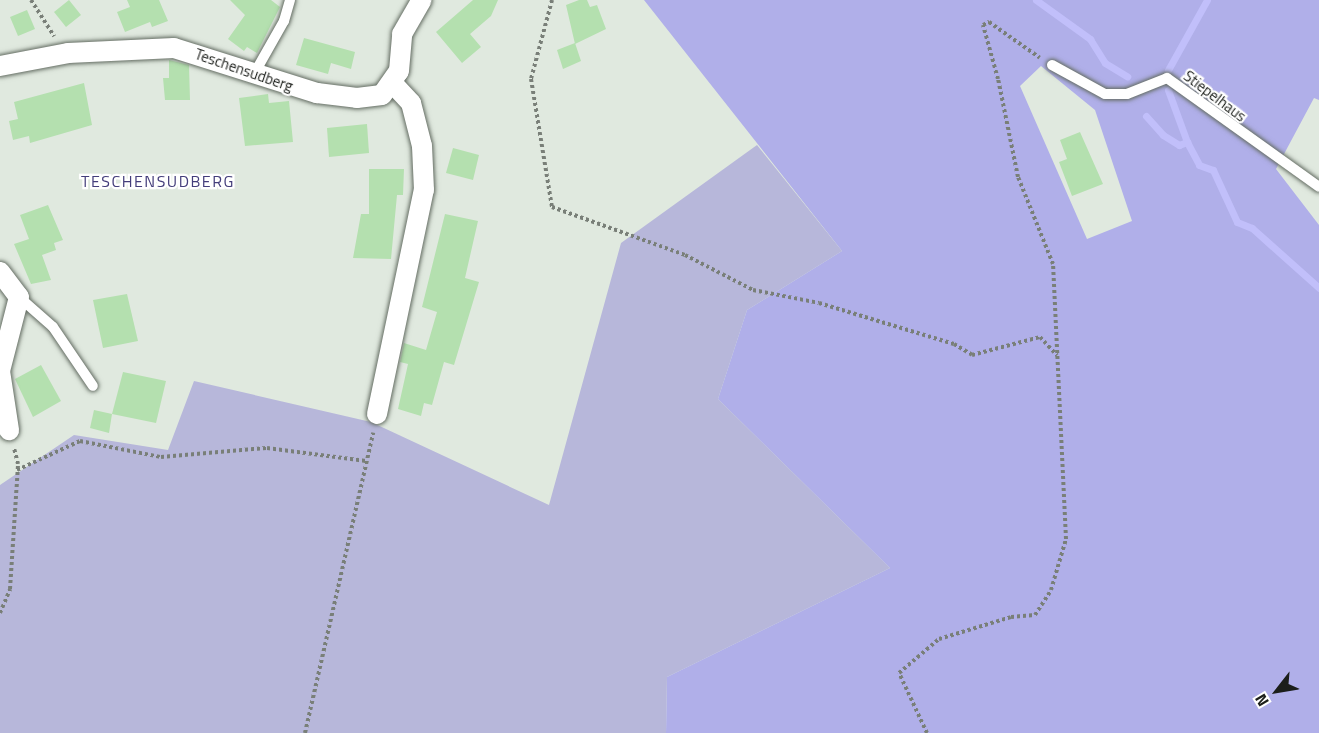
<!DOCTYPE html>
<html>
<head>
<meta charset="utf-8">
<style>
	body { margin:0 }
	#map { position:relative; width:1319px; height:733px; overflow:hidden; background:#e0e9df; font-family:"Titillium Web",sans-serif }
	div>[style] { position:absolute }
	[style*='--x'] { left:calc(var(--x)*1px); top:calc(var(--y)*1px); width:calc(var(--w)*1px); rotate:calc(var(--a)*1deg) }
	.green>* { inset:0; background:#b7b7da }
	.forest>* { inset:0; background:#b0afe9 }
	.stream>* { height:7px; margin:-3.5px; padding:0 3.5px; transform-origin:3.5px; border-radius:3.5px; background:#c1bffa }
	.building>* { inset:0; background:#b4e0af }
	.path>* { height:4px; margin-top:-2px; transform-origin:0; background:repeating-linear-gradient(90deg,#797f78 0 3px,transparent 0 6px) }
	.roads { filter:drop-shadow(0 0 2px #646d63) drop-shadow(0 0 2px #646d63) }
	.service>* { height:10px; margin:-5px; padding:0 5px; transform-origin:5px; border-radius:5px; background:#fff }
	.minor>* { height:20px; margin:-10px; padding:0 10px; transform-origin:10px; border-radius:10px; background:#fff }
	span { translate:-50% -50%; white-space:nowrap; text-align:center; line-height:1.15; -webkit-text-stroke:4.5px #fff; paint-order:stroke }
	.street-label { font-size:15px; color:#1b1e1a }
	.neighbourhood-label { font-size:16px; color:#433d7a; letter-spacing:1.5px }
	.north { position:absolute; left:1247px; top:661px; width:60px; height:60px; -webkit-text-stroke:4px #fff; paint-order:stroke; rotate:239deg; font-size:16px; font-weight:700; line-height:24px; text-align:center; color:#1b1e1a }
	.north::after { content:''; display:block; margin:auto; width:21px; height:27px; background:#1b1e1a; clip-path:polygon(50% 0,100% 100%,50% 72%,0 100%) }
</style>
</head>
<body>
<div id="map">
	<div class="green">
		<i style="clip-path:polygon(757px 145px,842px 251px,747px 310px,718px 399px,890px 568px,667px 677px,666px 733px,0 733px,0 485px,74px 435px,168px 450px,194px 381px,371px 422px,549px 505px,621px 243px)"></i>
	</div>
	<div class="forest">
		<i style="clip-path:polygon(evenodd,644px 0,1319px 0,1319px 100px,1314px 98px,1276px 169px,1319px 225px,1319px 733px,666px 733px,667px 677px,890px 568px,718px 399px,747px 310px,842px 251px,644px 0,1041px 66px,1095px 110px,1132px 221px,1087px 239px,1020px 86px,1041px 66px)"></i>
	</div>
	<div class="stream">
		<i style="--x:1036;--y:0;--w:67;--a:35.8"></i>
		<i style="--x:1090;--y:39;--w:28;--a:58"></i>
		<i style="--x:1105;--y:63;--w:26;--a:31"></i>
		<i style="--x:1168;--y:70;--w:80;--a:-60.9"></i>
		<i style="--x:1168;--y:90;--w:55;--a:69.9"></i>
		<i style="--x:1146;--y:116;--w:25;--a:48"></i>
		<i style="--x:1163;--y:135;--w:19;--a:32"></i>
		<i style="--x:1179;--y:145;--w:9;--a:-21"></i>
		<i style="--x:1187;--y:142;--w:26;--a:62"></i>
		<i style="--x:1199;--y:165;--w:15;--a:20"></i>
		<i style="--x:1213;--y:170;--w:57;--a:65.2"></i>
		<i style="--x:1237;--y:222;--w:16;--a:22"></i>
		<i style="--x:1252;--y:228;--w:90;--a:41.8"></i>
	</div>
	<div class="building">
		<i style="clip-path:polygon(69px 0,81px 15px,66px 27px,54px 12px)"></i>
		<i style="clip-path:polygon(127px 0,159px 0,168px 21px,152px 27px,150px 22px,125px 32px,117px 12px,130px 7px)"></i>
		<i style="clip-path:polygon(230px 0,271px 0,280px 7px,257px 53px,247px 47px,244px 51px,228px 39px,245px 15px)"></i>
		<i style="clip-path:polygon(473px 0,498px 0,491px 16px,470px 34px,481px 47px,462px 63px,436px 32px)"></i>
		<i style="clip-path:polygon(579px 0,587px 0,590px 7px,597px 5px,606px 29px,575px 44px,566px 5px)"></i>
		<i style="clip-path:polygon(27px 10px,35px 29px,18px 36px,10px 17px)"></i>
		<i style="clip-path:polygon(304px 38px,355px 52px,351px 69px,331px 63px,328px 74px,296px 65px)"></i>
		<i style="clip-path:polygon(575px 43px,581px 61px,563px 69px,557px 50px)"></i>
		<i style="clip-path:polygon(169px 60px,189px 65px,190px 100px,165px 100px,163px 78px,169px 78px)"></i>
		<i style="clip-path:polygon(84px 83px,92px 125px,30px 143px,29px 136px,13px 140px,9px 121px,18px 119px,14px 102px)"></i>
		<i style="clip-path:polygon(268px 94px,269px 103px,289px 101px,293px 142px,245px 146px,239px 98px)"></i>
		<i style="clip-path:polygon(367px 124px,369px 153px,329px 157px,327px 128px)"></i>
		<i style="clip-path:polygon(1080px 132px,1103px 184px,1072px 196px,1059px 162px,1067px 159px,1060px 140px)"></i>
		<i style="clip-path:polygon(453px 148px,479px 155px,473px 180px,446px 173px)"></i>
		<i style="clip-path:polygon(369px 169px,404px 169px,403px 195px,397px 195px,391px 259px,353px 258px,361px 214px,369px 214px)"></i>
		<i style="clip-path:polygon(48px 205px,63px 240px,54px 243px,56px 250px,42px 255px,51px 280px,31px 284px,14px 244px,29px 239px,20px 215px)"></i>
		<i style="clip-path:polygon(445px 214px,478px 221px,465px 278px,479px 282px,454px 365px,444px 362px,432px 405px,424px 403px,421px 416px,398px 409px,408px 364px,400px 362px,404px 343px,426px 350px,437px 312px,422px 307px)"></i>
		<i style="clip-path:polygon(127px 294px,138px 341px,103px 348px,93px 300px)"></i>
		<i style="clip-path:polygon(41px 365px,61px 401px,33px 417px,15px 379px)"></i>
		<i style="clip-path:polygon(123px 372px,166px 381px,156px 423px,112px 414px)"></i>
		<i style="clip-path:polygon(94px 410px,112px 414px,109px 433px,90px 428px)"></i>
	</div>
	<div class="path">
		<i style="--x:31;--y:0;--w:43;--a:57.4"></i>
		<i style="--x:552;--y:0;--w:82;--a:104.9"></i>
		<i style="--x:531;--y:79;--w:130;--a:80.7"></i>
		<i style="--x:552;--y:207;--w:141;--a:19.8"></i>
		<i style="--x:685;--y:255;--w:76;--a:27.2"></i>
		<i style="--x:753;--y:290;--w:67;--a:11.1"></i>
		<i style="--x:819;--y:303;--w:141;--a:16.9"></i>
		<i style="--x:954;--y:344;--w:21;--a:31"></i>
		<i style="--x:972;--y:355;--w:70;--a:-14.8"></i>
		<i style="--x:1040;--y:337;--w:25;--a:47"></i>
		<i style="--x:17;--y:470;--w:69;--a:-24.7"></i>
		<i style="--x:80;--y:441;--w:83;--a:11.2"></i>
		<i style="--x:161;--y:457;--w:106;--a:-4.9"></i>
		<i style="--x:267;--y:448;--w:100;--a:7.5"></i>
		<i style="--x:0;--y:613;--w:26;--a:-67"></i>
		<i style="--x:10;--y:589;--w:125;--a:-86.3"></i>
		<i style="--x:18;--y:464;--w:16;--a:-104"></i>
		<i style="--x:305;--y:733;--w:308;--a:-77.2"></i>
		<i style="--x:927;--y:733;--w:66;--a:-115"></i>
		<i style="--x:899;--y:673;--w:52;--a:-40.4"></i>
		<i style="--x:939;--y:639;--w:75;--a:-17"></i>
		<i style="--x:1011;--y:617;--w:24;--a:-5"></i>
		<i style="--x:1035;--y:615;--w:30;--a:-57"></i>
		<i style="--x:1051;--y:590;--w:53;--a:-73.6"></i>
		<i style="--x:1066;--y:539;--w:275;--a:-92.7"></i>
		<i style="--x:1053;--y:264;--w:94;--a:-111.9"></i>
		<i style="--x:1018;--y:177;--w:100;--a:-101.5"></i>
		<i style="--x:998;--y:79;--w:56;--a:-105.5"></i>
		<i style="--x:983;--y:25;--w:7;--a:-27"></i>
		<i style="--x:989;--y:22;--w:62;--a:35.2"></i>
	</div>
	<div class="roads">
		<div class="service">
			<i style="--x:1052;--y:65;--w:60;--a:28.7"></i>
			<i style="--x:1105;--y:94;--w:22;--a:0"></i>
			<i style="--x:1127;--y:94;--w:43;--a:-21.8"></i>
			<i style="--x:1167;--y:78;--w:187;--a:35.6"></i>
			<i style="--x:254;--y:74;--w:61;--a:-60.5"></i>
			<i style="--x:284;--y:21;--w:22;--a:-74"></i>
			<i style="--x:19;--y:297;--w:45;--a:41.4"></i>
			<i style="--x:53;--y:327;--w:71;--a:55.9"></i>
		</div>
		<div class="minor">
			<i style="--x:0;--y:66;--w:69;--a:-10.8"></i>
			<i style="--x:68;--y:53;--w:106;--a:-2.7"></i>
			<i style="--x:174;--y:48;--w:150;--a:17.5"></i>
			<i style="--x:317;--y:93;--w:40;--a:7.1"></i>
			<i style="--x:357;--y:98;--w:25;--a:-7"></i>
			<i style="--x:382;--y:95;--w:29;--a:-55"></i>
			<i style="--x:399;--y:71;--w:37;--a:-85"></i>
			<i style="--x:402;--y:34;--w:39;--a:-60"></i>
			<i style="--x:0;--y:272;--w:31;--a:53"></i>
			<i style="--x:19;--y:297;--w:76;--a:104.4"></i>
			<i style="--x:0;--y:371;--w:60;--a:81.3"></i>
			<i style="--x:377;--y:414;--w:229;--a:-78.2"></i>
			<i style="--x:424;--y:190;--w:44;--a:-92.6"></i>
			<i style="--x:422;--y:146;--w:44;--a:-104.3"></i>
			<i style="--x:411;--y:103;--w:26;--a:-133"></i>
		</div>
	</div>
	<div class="street-label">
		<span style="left:244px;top:70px;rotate:19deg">Teschensudberg</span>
		<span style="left:1215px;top:96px;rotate:37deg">Stiepelhaus</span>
	</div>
	<div class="neighbourhood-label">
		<span style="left:158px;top:181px">TESCHENSUDBERG</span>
	</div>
	<div class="north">N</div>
</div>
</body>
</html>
